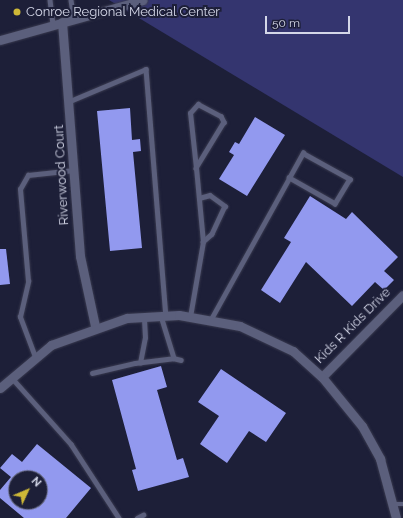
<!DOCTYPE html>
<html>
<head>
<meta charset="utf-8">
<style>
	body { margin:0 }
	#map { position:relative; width:403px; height:518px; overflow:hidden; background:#1d1f38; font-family:Raleway,sans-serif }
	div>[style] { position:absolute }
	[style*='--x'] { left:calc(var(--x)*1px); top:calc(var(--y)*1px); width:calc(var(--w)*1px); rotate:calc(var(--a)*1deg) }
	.green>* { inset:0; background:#34356f }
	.building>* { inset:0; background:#9299ef }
	.roads { filter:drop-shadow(0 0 1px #393a4f) drop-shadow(0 0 1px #393a4f) }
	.lane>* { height:4.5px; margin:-2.25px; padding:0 2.25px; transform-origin:2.25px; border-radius:2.25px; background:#5b5f7c }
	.street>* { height:9px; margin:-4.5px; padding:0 4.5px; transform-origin:4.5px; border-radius:4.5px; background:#5b5f7c }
	.dots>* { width:11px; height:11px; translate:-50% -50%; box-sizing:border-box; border:2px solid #1d1f38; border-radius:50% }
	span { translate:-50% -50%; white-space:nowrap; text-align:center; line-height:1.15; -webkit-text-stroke:4px #1d1f38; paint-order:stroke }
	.poi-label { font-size:13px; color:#d4d7e8 }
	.left { translate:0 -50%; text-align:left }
	.street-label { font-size:13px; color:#d4d7e8 }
	.north { position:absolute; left:8px; top:470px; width:40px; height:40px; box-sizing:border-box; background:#1d1f38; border:1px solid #66697e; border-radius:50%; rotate:46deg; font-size:11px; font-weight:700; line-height:16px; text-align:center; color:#d4d7e8 }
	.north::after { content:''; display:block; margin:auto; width:14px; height:18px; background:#ceb837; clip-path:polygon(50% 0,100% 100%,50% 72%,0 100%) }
	.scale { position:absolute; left:265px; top:16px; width:85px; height:18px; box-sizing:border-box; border:2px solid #d4d7e8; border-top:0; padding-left:5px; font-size:12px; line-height:14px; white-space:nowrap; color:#d4d7e8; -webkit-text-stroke:3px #1d1f38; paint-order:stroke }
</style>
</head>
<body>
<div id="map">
	<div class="green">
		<i style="clip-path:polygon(109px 0,403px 0,403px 177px)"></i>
	</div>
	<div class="building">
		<i style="clip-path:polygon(130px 108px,132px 140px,140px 139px,141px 151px,133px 152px,142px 248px,110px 251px,97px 111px)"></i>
		<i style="clip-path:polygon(255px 117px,285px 135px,247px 196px,219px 179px,234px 155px,229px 152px,235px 142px,239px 144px)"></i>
		<i style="clip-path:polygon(310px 196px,346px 219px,352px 212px,398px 257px,384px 271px,394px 280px,384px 290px,375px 282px,352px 306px,306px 262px,280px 303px,261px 290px,291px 242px,284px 238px)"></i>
		<i style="clip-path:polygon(0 249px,6px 249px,10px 284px,0 285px)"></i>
		<i style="clip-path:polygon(161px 366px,167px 387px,157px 390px,177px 460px,183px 458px,189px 477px,138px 491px,132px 470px,136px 469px,112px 380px)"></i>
		<i style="clip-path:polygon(221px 369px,286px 413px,266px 442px,249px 431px,227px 463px,200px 444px,219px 416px,198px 402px)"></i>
		<i style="clip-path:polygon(evenodd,37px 444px,91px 488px,66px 518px,24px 518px,0 498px,0 490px,11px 477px,0 468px,12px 454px,22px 462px,37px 444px,16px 478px,40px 478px,40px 502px,16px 502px,16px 478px)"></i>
	</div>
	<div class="roads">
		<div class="lane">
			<i style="--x:50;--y:0;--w:24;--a:83"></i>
			<i style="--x:71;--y:0;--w:18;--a:81"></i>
			<i style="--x:70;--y:101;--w:82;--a:-22.8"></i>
			<i style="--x:146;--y:69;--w:247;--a:85.4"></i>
			<i style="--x:199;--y:198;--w:11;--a:-15"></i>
			<i style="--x:210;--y:195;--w:19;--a:36"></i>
			<i style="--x:225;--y:206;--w:31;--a:115"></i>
			<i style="--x:212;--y:234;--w:12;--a:138"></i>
			<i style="--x:161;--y:316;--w:44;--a:72.8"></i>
			<i style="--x:190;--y:317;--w:76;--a:-80.2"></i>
			<i style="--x:203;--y:242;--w:74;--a:-95.4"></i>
			<i style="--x:196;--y:168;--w:55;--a:-96.2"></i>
			<i style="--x:190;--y:113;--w:12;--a:-48"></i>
			<i style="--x:198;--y:104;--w:26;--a:28"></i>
			<i style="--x:221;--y:116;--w:7;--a:63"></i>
			<i style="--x:224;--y:122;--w:54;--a:121.3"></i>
			<i style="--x:211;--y:319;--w:161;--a:-61"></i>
			<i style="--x:289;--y:178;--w:29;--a:-61"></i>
			<i style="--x:303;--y:153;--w:54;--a:29"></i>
			<i style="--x:350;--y:179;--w:29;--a:121"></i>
			<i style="--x:335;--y:204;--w:53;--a:-150.5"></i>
			<i style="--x:35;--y:357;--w:43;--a:-110.6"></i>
			<i style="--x:20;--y:317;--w:37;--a:-77"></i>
			<i style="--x:28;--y:281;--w:92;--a:-95"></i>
			<i style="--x:20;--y:189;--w:16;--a:-60"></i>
			<i style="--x:28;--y:175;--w:46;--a:-6.2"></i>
			<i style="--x:140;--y:363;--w:25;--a:-79"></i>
			<i style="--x:145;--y:338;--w:22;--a:-93"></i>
			<i style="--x:92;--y:373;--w:44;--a:-13.1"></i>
			<i style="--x:135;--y:363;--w:38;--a:-7"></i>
			<i style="--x:173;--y:358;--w:8;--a:14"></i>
			<i style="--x:12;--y:378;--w:89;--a:48.2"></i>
			<i style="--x:71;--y:444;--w:88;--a:57"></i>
			<i style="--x:392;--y:504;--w:11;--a:0"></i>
			<i style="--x:137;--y:518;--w:7;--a:-27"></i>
		</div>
		<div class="street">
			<i style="--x:62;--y:22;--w:235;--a:85.6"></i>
			<i style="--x:80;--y:256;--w:72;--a:77.9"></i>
			<i style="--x:0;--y:40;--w:148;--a:-15.6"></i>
			<i style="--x:322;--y:377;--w:115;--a:-45.4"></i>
			<i style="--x:0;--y:388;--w:67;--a:-40.1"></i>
			<i style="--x:51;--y:345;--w:81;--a:-19.6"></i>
			<i style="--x:127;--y:318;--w:52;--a:-3.3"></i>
			<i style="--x:179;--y:315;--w:62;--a:10.2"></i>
			<i style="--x:240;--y:326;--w:59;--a:25.3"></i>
			<i style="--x:293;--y:351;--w:39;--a:42"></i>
			<i style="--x:322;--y:377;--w:63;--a:50.8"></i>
			<i style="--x:362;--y:426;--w:38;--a:61"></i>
			<i style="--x:380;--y:459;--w:61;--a:74.8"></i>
		</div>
	</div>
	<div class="dots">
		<i style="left:17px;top:12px;background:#ceb837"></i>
	</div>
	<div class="poi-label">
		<span class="left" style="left:26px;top:12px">Conroe Regional Medical Center</span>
	</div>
	<div class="street-label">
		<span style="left:62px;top:175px;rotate:-93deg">Riverwood Court</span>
		<span style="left:353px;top:326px;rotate:-45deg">Kids R Kids Drive</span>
	</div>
	<div class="north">N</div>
	<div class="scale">50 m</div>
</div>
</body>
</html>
